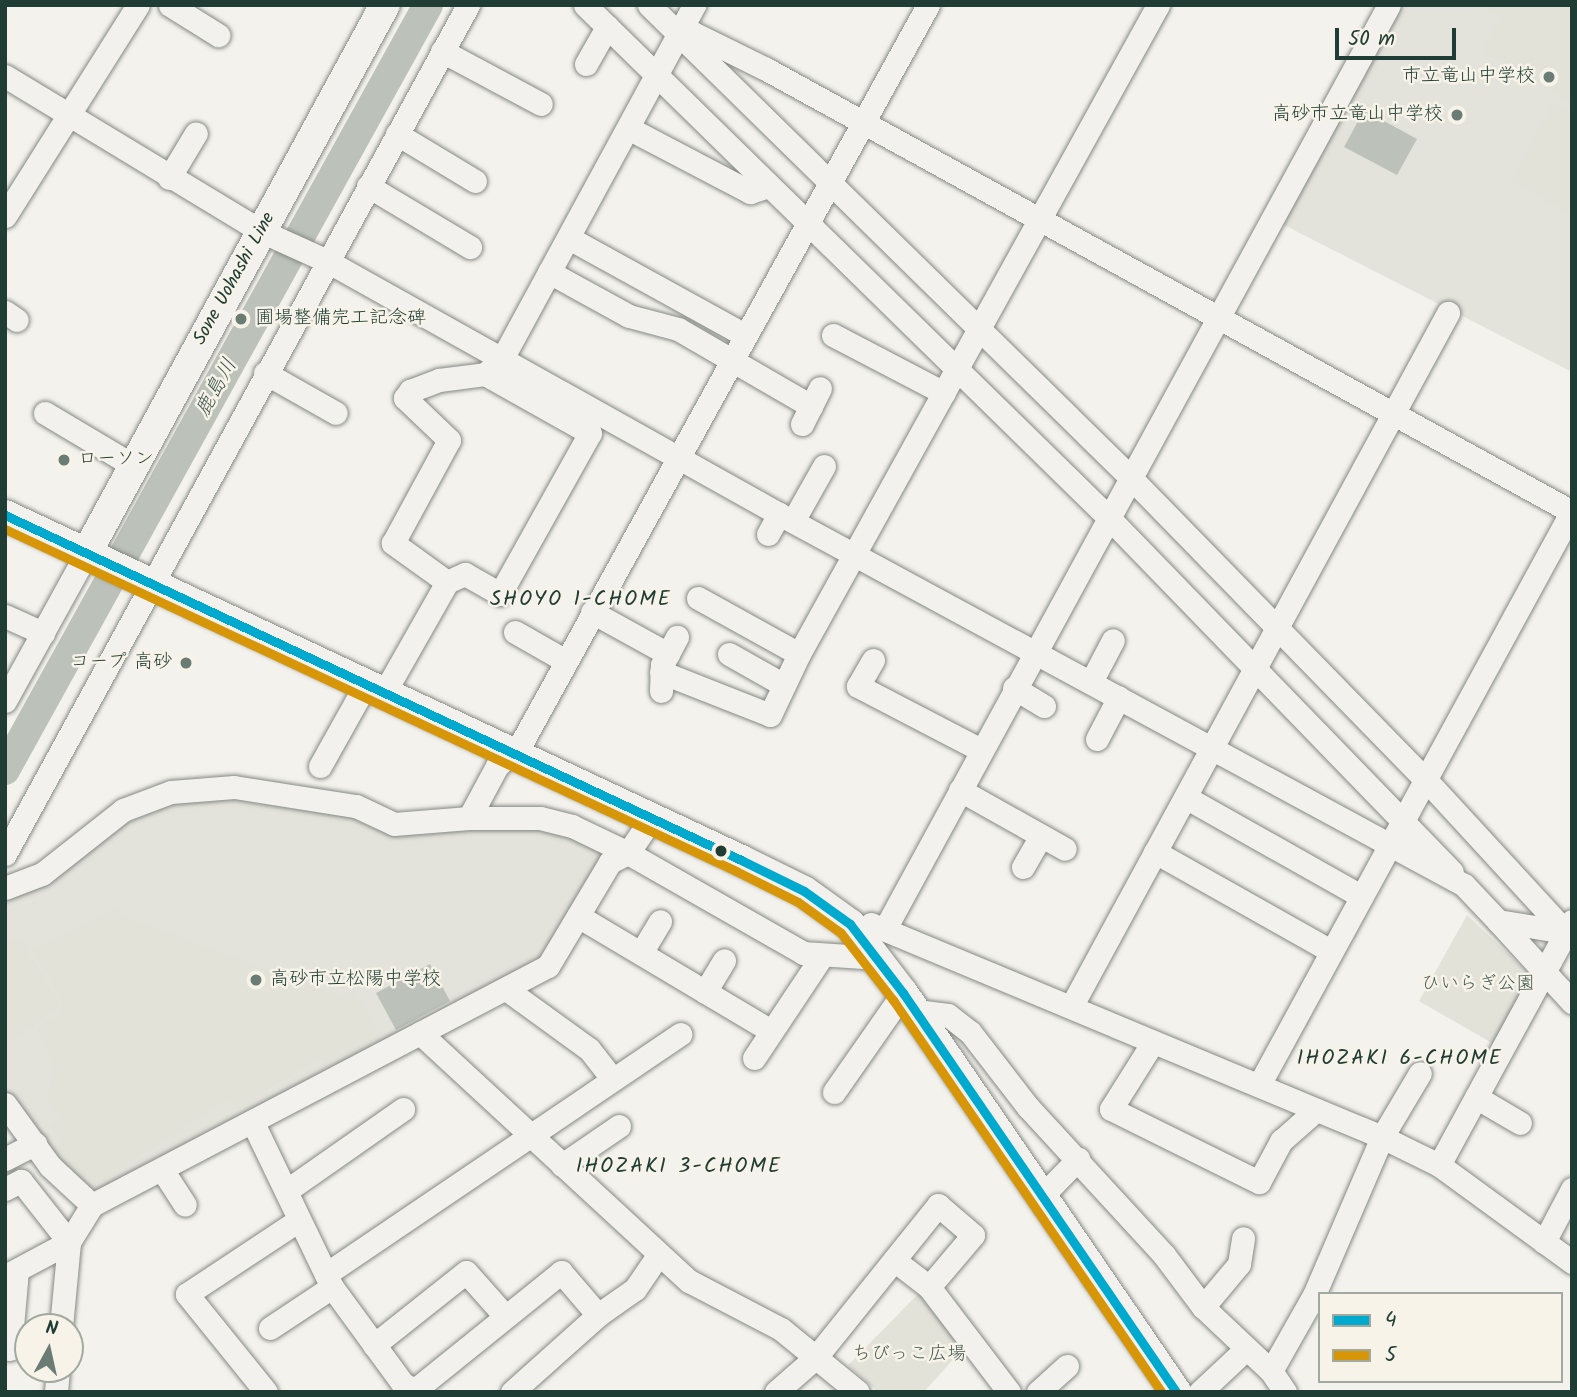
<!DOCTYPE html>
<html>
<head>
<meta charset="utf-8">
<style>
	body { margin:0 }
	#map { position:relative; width:1577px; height:1397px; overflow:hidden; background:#f4f2ec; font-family:Kalam,"Klee One",sans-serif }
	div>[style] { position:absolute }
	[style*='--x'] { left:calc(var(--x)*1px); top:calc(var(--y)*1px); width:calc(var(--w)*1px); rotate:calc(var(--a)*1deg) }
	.built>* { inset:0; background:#e4e3db }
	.green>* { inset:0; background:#e2e2d9 }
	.water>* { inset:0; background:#bcc2b9 }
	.river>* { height:30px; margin:-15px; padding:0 15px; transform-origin:15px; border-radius:15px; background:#bcc2b9 }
	.roads { filter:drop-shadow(0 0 2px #848985) drop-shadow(0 0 2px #848985) }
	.minor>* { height:23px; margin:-11.5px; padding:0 11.5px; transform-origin:11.5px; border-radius:11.5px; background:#f2f1ed }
	.major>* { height:30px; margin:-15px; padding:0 15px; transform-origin:15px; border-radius:15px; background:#f2f1ed }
	.bus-1>* { height:9px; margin:-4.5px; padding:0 4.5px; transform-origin:4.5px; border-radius:4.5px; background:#00a9ce }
	.bus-2>* { height:9px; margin:-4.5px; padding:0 4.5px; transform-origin:4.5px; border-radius:4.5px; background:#d79608 }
	.dots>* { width:19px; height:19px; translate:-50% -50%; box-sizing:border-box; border:4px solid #f7f3e8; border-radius:50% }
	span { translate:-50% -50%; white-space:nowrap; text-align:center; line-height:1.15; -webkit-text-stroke:5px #f7f3e8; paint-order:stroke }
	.poi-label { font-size:19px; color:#1f3d34 }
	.right { translate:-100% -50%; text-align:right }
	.left { translate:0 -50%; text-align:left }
	.street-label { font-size:19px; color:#1f3d34 }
	.park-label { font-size:19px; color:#435b52 }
	.water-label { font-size:21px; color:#405950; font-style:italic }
	.neighbourhood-label { font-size:21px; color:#1f3d34; letter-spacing:2px }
	.frame { position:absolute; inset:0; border:7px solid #1f3d34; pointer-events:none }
	.legend { position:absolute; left:1318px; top:1292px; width:245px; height:91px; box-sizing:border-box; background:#f7f3e8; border:2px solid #a1aaa0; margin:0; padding:9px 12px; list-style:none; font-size:21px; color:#1f3d34 }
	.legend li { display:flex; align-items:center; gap:14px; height:35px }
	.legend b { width:35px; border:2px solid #a1aaa0 }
	.north { position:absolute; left:14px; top:1313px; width:70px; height:70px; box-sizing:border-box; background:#f7f3e8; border:2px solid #a1aaa0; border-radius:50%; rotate:8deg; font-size:19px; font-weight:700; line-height:28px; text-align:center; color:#1f3d34 }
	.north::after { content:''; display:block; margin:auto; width:24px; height:32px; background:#6a7c74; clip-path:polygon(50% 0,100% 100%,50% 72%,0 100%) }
	.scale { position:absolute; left:1335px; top:28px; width:121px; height:32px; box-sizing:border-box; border:4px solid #1f3d34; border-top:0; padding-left:9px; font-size:21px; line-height:24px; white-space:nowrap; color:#1f3d34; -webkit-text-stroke:5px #f7f3e8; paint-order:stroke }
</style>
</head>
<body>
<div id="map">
	<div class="built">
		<i style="clip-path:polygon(1401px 5px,1572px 5px,1572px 372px,1282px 224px)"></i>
		<i style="clip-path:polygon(240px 798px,340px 812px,535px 824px,599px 843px,601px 857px,543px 962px,107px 1196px,75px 1179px,5px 1092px,5px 899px,116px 829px,174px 800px)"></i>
	</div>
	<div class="green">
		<i style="clip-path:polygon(1478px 5px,1572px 5px,1572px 102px,1481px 52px,1500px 18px)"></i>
		<i style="clip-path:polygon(1553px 103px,1572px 114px,1572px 215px,1510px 181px)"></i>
		<i style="clip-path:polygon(120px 906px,117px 914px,340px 996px,355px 990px,382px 1041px,349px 1060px,344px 1052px,329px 1061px,319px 1059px,242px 1105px,223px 1101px,103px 1181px,77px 1172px,55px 1150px,62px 1145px,50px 1126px,60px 1118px,47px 1098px,54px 1068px,37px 1028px,60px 1012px,61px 999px,31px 949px)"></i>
		<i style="clip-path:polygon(1467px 915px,1535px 979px,1497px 1046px,1419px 1001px)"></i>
		<i style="clip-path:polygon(19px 937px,59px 1002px,57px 1008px,5px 1046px,5px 947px)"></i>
		<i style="clip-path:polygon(922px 1290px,965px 1346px,924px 1392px,878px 1392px,848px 1365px)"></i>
	</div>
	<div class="water">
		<i style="clip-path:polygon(1364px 110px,1417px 139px,1397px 175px,1344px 147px)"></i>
		<i style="clip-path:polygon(430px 964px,450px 1001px,396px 1030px,376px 993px)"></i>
	</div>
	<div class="river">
		<i style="--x:5;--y:770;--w:874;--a:-61.06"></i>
	</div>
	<div class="roads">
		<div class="minor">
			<i style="--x:170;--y:5;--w:57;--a:32"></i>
			<i style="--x:585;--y:5;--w:732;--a:44.39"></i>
			<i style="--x:1108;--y:517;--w:494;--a:45.9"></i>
			<i style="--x:649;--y:5;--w:674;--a:44.46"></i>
			<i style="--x:1130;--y:477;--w:424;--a:45.7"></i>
			<i style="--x:1426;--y:780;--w:207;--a:47.4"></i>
			<i style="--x:678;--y:34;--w:15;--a:-4"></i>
			<i style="--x:693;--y:33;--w:81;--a:26.3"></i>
			<i style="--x:766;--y:69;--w:920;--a:28.79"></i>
			<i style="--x:442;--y:51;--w:112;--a:28.2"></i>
			<i style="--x:586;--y:64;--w:43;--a:-60.4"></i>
			<i style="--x:5;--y:76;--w:299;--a:31.2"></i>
			<i style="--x:261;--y:231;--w:72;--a:24.4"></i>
			<i style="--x:327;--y:261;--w:518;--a:29.24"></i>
			<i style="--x:779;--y:514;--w:779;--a:28.44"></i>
			<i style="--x:1464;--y:885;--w:50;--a:46.6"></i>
			<i style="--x:1498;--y:921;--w:69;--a:9.2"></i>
			<i style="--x:1566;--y:932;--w:8;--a:45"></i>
			<i style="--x:628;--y:128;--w:138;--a:27.7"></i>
			<i style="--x:750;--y:192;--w:20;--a:-18"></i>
			<i style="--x:397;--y:134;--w:91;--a:31.1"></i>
			<i style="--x:169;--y:178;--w:52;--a:-59"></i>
			<i style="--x:368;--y:186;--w:119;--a:30.9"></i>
			<i style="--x:5;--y:216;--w:249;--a:-57.8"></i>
			<i style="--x:569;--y:238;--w:201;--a:28.9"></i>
			<i style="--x:549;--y:272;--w:91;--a:28.8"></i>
			<i style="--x:629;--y:316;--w:51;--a:14.9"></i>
			<i style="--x:678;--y:329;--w:154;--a:30.1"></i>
			<i style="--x:5;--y:312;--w:14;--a:34"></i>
			<i style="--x:833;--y:335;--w:125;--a:27.6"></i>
			<i style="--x:265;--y:373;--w:81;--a:29.4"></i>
			<i style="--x:45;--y:413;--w:104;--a:30.8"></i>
			<i style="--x:802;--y:424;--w:40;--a:-63.4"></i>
			<i style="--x:793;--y:521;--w:63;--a:-60.6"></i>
			<i style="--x:768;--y:534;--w:23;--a:-61"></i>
			<i style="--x:447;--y:582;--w:67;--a:-144.2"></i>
			<i style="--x:393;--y:543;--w:117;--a:-61.5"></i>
			<i style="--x:449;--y:440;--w:61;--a:-136.3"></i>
			<i style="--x:405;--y:398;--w:9;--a:-54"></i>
			<i style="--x:410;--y:391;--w:31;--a:-21"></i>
			<i style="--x:439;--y:380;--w:46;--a:-7.4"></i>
			<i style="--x:485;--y:374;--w:23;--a:-41"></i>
			<i style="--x:502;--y:359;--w:403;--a:-61.5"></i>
			<i style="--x:698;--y:598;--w:115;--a:29"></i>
			<i style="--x:592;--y:612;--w:87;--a:28.9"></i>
			<i style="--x:5;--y:616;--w:42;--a:24.1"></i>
			<i style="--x:515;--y:632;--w:59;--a:29.6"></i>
			<i style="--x:729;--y:654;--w:63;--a:29.4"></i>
			<i style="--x:873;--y:660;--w:30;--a:120"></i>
			<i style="--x:858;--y:686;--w:139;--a:27.5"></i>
			<i style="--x:661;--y:672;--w:117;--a:21.5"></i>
			<i style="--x:770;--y:715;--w:68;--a:-64.6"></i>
			<i style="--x:799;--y:654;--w:742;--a:-61.05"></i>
			<i style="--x:1091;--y:682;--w:47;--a:-62.4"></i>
			<i style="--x:1014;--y:688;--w:35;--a:31"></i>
			<i style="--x:661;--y:691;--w:26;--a:-88"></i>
			<i style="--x:662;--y:665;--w:32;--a:-62"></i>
			<i style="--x:384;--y:693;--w:128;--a:-60.4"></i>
			<i style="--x:447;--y:582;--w:20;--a:-24"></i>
			<i style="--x:465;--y:574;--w:40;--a:29.7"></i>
			<i style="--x:500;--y:594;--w:184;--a:-60.8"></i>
			<i style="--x:590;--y:433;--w:120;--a:-150.7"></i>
			<i style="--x:5;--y:701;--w:168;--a:-61.1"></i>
			<i style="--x:1097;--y:739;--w:47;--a:-62.4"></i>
			<i style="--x:320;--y:766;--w:94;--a:-60.7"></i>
			<i style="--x:960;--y:790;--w:120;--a:29.3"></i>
			<i style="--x:1187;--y:798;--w:200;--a:29.4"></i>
			<i style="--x:469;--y:818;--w:71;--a:0"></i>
			<i style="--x:540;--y:818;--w:33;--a:14"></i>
			<i style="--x:572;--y:826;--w:62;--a:25.7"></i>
			<i style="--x:628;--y:853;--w:202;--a:29.7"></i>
			<i style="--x:803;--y:953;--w:75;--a:3.8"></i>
			<i style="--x:1155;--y:852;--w:202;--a:29.4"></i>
			<i style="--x:5;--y:854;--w:967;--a:-61.39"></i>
			<i style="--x:1023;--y:867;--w:36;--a:-60"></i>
			<i style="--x:5;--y:888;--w:40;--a:-21"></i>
			<i style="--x:42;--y:874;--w:103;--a:-38.3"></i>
			<i style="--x:123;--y:810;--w:51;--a:-20.6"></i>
			<i style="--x:171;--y:792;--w:63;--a:-4.5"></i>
			<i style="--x:234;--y:787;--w:123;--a:8.9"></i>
			<i style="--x:356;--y:806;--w:42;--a:25.3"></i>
			<i style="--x:394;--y:824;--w:75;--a:-4.6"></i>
			<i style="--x:469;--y:818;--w:59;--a:-61.7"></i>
			<i style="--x:497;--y:766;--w:35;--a:-44"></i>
			<i style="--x:522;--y:742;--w:841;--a:-61.15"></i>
			<i style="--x:578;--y:916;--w:225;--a:30.8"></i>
			<i style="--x:1498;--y:921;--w:110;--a:47.6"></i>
			<i style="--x:871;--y:924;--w:554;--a:22.63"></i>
			<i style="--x:1382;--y:1137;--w:64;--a:26.2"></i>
			<i style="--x:1439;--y:1165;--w:165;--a:36.1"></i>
			<i style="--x:886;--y:927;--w:1050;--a:-61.39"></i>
			<i style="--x:641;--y:953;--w:37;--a:-59"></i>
			<i style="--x:506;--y:989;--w:102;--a:35.9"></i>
			<i style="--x:589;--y:1049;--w:36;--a:52"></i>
			<i style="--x:705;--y:992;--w:37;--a:-59"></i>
			<i style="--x:1071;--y:1007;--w:790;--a:-61.49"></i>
			<i style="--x:916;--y:1011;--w:32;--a:7"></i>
			<i style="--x:948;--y:1015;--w:28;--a:38"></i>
			<i style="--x:970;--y:1032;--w:95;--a:52.3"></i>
			<i style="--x:1028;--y:1107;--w:201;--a:47.4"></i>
			<i style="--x:1164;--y:1255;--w:65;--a:53.1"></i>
			<i style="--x:1203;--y:1307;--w:93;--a:43.3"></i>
			<i style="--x:1271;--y:1371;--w:25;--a:56"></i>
			<i style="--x:420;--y:1033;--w:366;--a:42.7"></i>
			<i style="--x:689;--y:1281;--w:104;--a:27.6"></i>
			<i style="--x:781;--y:1329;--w:99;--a:39.3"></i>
			<i style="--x:1153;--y:1042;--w:79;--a:122.1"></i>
			<i style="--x:1111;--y:1109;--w:165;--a:26.3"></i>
			<i style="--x:1259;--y:1182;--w:47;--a:-61.8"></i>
			<i style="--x:1281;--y:1141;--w:47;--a:-41.5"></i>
			<i style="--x:754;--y:1058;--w:123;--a:-56.3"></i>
			<i style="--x:1259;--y:1085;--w:654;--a:-61.4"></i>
			<i style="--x:834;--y:1092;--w:121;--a:-55.1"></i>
			<i style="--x:1476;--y:1097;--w:51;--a:30.6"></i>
			<i style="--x:5;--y:1104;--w:77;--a:54"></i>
			<i style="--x:50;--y:1166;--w:57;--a:42.9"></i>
			<i style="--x:253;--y:1123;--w:182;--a:64.3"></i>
			<i style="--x:332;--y:1287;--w:120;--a:53.8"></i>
			<i style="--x:403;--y:1384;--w:18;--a:27"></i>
			<i style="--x:5;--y:1159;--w:34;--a:-27"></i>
			<i style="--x:562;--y:1165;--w:69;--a:-34.4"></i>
			<i style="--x:1439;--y:1165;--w:278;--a:-61.4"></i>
			<i style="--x:163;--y:1171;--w:40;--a:57.1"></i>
			<i style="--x:5;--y:1189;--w:18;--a:-27"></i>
			<i style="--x:21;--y:1181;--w:78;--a:51.8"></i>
			<i style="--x:69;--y:1242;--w:72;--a:152"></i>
			<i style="--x:286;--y:1191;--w:143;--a:-35"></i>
			<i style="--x:1042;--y:1196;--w:52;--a:-45.8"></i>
			<i style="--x:1544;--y:1242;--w:60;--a:-62.2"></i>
			<i style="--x:894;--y:1260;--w:44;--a:37.6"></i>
			<i style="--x:929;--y:1287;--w:132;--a:52.7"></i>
			<i style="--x:326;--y:1274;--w:428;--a:-34.1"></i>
			<i style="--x:1203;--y:1307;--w:56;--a:-50.1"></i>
			<i style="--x:1239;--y:1264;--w:26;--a:-81"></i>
			<i style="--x:61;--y:1327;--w:85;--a:-84.6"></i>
			<i style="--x:69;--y:1242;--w:44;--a:-58.1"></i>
			<i style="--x:92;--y:1205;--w:515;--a:-27.66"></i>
			<i style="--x:548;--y:966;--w:121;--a:-59.2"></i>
			<i style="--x:610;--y:862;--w:20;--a:-27"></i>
			<i style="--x:628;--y:853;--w:41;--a:-55.9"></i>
			<i style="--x:270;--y:1328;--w:74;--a:-33.5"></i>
			<i style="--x:374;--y:1345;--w:117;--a:-38.4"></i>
			<i style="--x:466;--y:1272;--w:59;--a:48.4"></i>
			<i style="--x:10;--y:1349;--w:79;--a:-84.9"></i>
			<i style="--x:1271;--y:1371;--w:87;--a:-60.5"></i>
			<i style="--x:1314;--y:1295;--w:172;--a:-66.7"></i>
			<i style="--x:1382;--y:1137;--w:74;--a:-59.3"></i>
			<i style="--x:415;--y:1390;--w:188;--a:-38.9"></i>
			<i style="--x:561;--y:1272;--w:57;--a:49.3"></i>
			<i style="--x:56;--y:1392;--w:23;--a:-85"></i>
			<i style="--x:266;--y:1392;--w:126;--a:-128.9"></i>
			<i style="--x:187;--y:1294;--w:134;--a:-33.5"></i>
			<i style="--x:512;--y:1392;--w:115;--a:-41.8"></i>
			<i style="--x:598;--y:1315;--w:45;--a:-35.1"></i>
			<i style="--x:635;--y:1289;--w:42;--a:-55.6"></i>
			<i style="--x:776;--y:1392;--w:53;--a:-41.2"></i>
			<i style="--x:816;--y:1357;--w:195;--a:-51.2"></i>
			<i style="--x:938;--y:1205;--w:46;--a:40.6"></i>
			<i style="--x:973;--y:1235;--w:68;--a:130.2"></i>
			<i style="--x:1038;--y:1392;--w:39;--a:-42"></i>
			<i style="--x:1200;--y:1392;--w:63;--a:-43.1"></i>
		</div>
		<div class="major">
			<i style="--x:5;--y:515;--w:813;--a:25.11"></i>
			<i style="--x:741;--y:860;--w:70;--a:26.2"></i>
			<i style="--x:804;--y:891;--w:57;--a:35.7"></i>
			<i style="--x:850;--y:924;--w:87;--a:52.5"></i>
			<i style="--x:903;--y:993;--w:483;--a:55.6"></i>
			<i style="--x:86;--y:554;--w:625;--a:-61.43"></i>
		</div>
	</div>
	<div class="bus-1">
		<i style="--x:5;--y:515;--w:813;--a:25.11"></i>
		<i style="--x:741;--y:860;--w:70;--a:26.2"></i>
		<i style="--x:804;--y:891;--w:57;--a:35.7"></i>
		<i style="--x:850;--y:924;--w:87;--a:52.5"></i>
		<i style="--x:903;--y:993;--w:483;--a:55.6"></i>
	</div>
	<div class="bus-2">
		<i style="--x:5;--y:529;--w:807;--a:25.07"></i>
		<i style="--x:736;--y:871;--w:69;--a:26.6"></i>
		<i style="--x:798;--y:902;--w:53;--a:35.8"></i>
		<i style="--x:841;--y:933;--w:85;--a:52.2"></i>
		<i style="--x:893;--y:1000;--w:475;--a:55.6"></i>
	</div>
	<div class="dots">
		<i style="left:1549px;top:77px;background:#6a7c74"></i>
		<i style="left:1457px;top:115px;background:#6a7c74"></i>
		<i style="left:241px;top:319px;background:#6a7c74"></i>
		<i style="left:64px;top:460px;background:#6a7c74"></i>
		<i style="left:186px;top:663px;background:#6a7c74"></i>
		<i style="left:721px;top:851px;background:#1f3d34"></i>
		<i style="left:256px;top:980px;background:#6a7c74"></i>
	</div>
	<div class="poi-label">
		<span class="right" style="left:1535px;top:77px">市立竜山中学校</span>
		<span class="right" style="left:1443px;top:115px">高砂市立竜山中学校</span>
		<span class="left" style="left:255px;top:319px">圃場整備完工記念碑</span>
		<span class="left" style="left:78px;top:460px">ローソン</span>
		<span class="right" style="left:172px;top:663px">コープ 高砂</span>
		<span class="left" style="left:270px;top:980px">高砂市立松陽中学校</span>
	</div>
	<div class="street-label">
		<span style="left:235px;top:279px;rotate:-61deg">Sone Uohashi Line</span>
	</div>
	<div class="park-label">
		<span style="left:1478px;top:985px">ひいらぎ公園</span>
		<span style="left:909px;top:1355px">ちびっこ広場</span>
	</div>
	<div class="water-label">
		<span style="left:217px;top:388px;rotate:-61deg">鹿島川</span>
	</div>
	<div class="neighbourhood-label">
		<span style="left:581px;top:600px">SHOYO 1-CHOME</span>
		<span style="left:1400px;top:1059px">IHOZAKI 6-CHOME</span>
		<span style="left:679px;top:1167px">IHOZAKI 3-CHOME</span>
	</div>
	<div class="frame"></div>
	<ul class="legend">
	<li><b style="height:9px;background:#00a9ce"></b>4</li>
	<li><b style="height:9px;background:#d79608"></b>5</li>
	</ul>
	<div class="north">N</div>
	<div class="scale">50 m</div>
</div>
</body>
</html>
